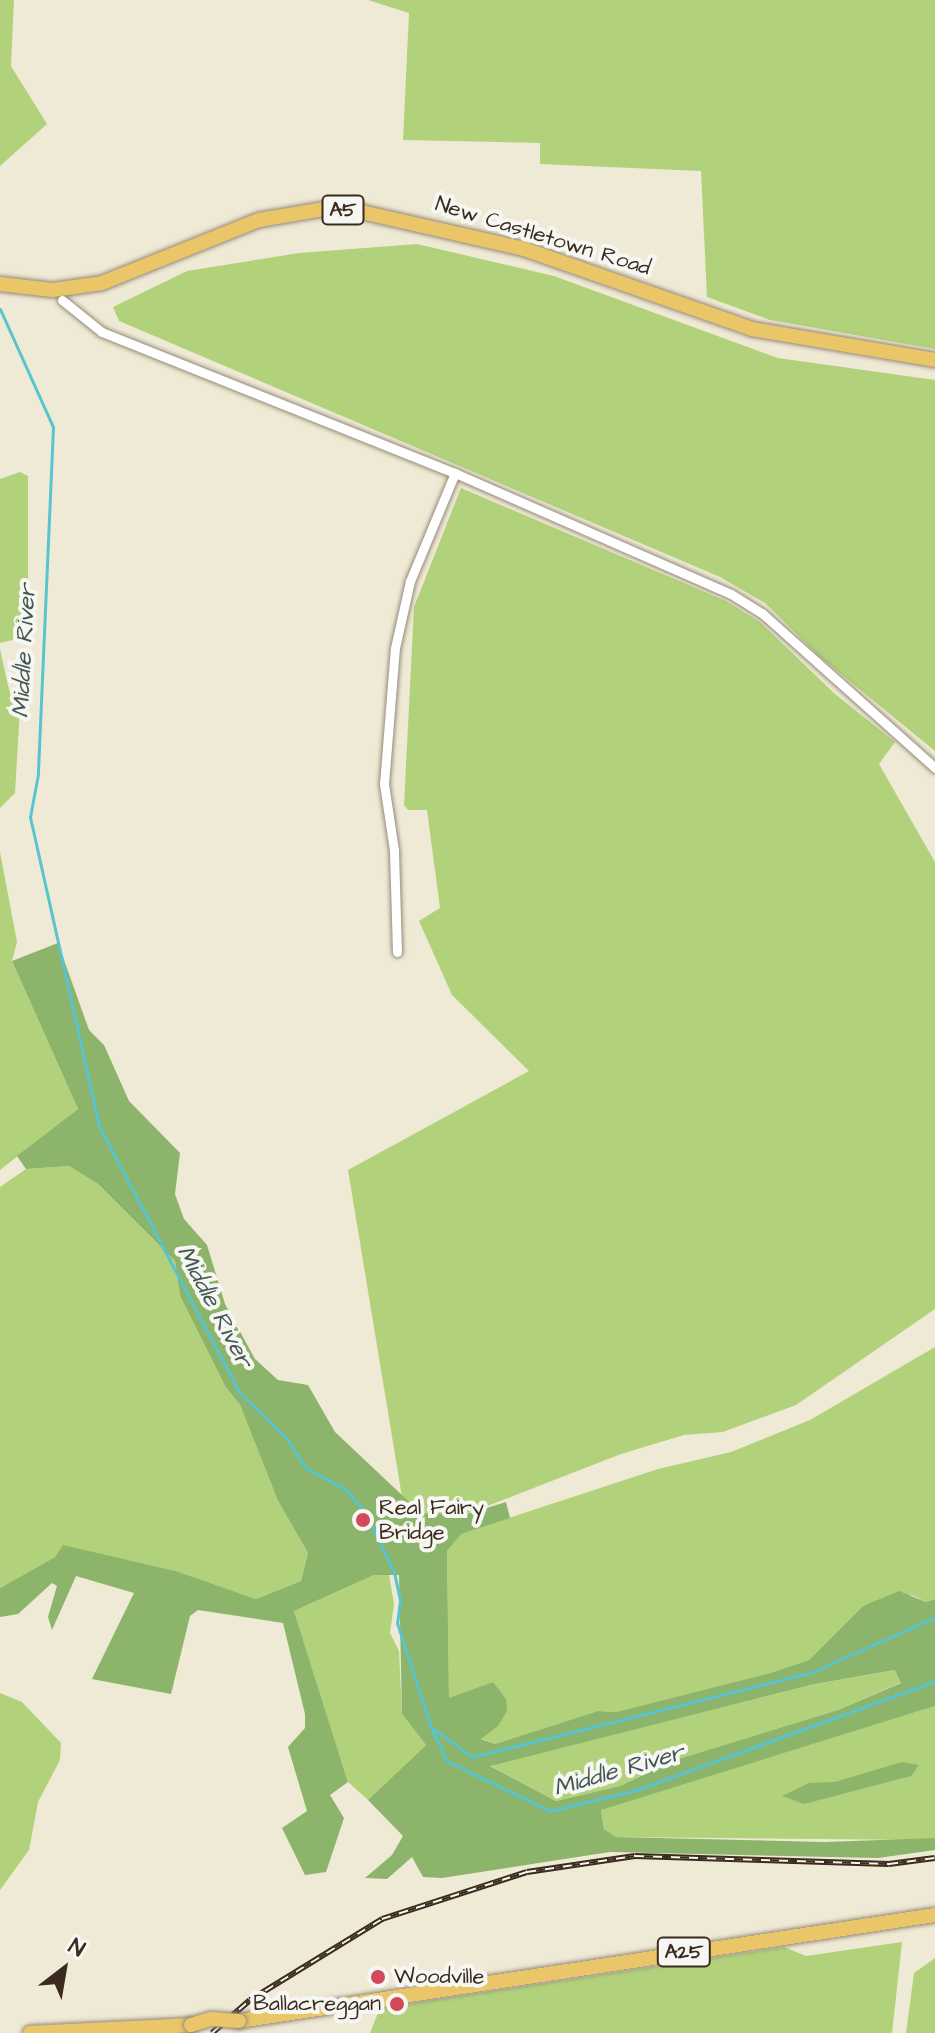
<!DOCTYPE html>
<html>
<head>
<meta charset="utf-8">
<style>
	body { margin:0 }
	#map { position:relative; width:935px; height:2033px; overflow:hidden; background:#efead5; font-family:"Architects Daughter",sans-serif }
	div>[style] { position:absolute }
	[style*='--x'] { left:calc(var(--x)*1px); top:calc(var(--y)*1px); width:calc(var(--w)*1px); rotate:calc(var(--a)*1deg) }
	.green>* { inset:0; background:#b1d27a }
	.forest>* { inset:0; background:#8cb46a }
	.stream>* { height:3px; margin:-1.5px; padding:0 1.5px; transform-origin:1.5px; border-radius:1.5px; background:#57c4d0 }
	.roads { filter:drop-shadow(0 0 2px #958a7a) drop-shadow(0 0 2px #958a7a) }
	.minor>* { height:9px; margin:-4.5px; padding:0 4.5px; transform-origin:4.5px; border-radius:4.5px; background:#fff }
	.primary>* { height:14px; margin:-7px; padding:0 7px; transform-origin:7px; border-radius:7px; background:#ebc669 }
	.trunk>* { height:14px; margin:-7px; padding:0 7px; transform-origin:7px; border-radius:7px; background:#ebc669 }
	.rail>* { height:6px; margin-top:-3px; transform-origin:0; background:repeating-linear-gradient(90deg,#f6f6f2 0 9px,#3b2a1e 0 18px); box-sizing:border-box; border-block:2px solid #3b2a1e }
	.bridges { filter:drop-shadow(0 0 2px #958a7a) drop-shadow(0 0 2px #958a7a) }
	.primary-bridge>* { height:14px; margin:-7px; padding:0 7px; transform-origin:7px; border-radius:7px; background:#ebc669 }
	.dots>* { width:22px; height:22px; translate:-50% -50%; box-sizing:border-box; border:4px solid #f6f6f2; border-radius:50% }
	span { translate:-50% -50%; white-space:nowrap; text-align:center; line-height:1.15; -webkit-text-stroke:8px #f6f6f2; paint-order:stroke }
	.shield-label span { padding:2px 6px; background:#f6f6f2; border:2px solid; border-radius:6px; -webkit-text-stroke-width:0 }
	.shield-label { font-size:20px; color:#3b2a1e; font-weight:700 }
	.street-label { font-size:22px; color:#3b2a1e }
	.poi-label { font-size:22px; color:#3b2a1e }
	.left { translate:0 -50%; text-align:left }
	.right { translate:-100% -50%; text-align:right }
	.water-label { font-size:24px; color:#435853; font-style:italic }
	.north { position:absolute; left:24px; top:1929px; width:80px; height:80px; -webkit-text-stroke:6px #f6f6f2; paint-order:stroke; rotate:31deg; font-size:22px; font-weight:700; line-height:32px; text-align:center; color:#3b2a1e }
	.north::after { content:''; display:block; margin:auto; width:28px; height:36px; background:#3b2a1e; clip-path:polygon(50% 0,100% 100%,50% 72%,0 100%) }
</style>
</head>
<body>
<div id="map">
	<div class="green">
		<i style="clip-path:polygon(0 0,14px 0,11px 66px,47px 124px,0 166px)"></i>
		<i style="clip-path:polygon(368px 0,935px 0,935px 349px,770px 320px,707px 297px,701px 171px,540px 164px,540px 143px,403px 140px,409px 13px)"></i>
		<i style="clip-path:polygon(417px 244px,554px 276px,778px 358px,935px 380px,935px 751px,819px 656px,765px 603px,720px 577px,119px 321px,113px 307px,187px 271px,299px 253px)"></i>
		<i style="clip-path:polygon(20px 472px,28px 476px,28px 589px,20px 638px,0 643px,0 479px)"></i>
		<i style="clip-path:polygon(461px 488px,726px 601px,760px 622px,835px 694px,895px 742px,879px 764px,935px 862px,935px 1309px,796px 1405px,723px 1432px,684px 1435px,621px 1454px,464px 1515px,421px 1513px,402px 1497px,348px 1170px,529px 1071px,452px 995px,419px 921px,440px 908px,427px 810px,408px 810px,404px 805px,414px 607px)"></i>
		<i style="clip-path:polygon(0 649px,9px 690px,20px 709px,15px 793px,0 808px)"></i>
		<i style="clip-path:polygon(0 852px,17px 942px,12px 961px,78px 1109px,0 1170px)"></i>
		<i style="clip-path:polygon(69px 1166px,98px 1184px,175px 1261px,180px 1296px,225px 1386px,240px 1405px,278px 1501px,308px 1553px,301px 1581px,256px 1599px,179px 1572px,55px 1557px,0 1588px,0 1187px,26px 1169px)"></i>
		<i style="clip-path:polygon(935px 1347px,935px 1599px,926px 1602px,912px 1595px,863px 1606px,809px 1660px,770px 1673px,616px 1712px,598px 1711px,495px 1744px,480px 1738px,498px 1726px,493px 1682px,449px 1699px,447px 1551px,460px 1534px,658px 1469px,731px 1452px,810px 1420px)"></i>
		<i style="clip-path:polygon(374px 1575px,389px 1575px,394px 1604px,390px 1633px,399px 1651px,402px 1714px,426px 1745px,368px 1800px,348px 1782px,294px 1611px)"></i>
		<i style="clip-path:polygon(896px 1670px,902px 1682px,838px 1710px,675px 1760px,620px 1786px,556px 1801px,489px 1765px,815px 1684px)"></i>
		<i style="clip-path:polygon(0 1693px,22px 1702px,61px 1743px,60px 1760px,38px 1802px,29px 1850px,0 1890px)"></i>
		<i style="clip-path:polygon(935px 1706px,935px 1838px,928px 1840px,616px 1837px,604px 1829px,601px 1809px)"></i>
		<i style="clip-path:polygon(902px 1942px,892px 2033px,370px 2033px,380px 2008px,784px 1947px,806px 1956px)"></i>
		<i style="clip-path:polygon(935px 1958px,935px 2033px,906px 2033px,914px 1973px)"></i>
	</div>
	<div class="forest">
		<i style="clip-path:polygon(evenodd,58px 943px,89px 1030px,104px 1045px,129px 1101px,180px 1153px,175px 1194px,184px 1219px,207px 1245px,225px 1304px,255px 1359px,278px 1380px,308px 1385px,335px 1432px,421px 1513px,464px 1515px,506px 1502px,510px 1518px,461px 1534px,447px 1551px,449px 1698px,493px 1682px,506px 1699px,507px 1711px,498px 1726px,481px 1739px,495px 1744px,598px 1711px,616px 1712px,770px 1673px,809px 1660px,863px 1606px,899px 1591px,926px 1602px,935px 1599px,935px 1706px,601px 1810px,604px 1829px,616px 1837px,825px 1842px,935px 1838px,935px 1850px,878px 1858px,610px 1852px,442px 1878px,423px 1877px,412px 1857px,387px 1879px,365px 1878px,392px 1855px,403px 1836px,368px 1800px,426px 1745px,402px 1714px,399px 1575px,374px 1575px,294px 1611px,348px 1782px,330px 1795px,344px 1818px,326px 1872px,305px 1875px,282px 1828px,307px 1811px,288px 1747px,305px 1728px,305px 1714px,283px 1623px,198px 1610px,190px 1616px,171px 1694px,92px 1679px,134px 1593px,76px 1576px,52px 1630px,48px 1617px,57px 1586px,52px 1583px,18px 1614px,0 1617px,0 1588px,55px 1557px,63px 1545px,179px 1572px,256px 1599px,301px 1581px,308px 1553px,278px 1501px,240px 1405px,225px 1386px,180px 1296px,175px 1261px,98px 1184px,69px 1166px,26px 1169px,17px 1156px,78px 1109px,12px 961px,58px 943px,895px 1670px,901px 1683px,838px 1710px,675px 1760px,620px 1786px,556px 1801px,490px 1766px,815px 1684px,895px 1670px)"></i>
		<i style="clip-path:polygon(902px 1762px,919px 1765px,911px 1776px,804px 1804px,782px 1796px,809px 1783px,835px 1782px)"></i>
	</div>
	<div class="stream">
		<i style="--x:0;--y:309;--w:129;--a:65.8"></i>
		<i style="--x:53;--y:427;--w:347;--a:92.5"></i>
		<i style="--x:38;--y:774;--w:44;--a:100.5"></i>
		<i style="--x:30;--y:817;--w:317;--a:77.4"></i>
		<i style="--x:99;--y:1126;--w:301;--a:62.2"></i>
		<i style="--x:239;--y:1392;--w:67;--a:44.4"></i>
		<i style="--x:287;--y:1439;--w:35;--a:57"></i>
		<i style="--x:306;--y:1468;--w:46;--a:28.8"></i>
		<i style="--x:346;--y:1490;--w:29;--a:49"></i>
		<i style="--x:365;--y:1512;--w:67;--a:64.2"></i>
		<i style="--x:394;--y:1572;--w:29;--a:78"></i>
		<i style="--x:400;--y:1600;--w:23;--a:97"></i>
		<i style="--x:397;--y:1623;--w:109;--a:71.9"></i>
		<i style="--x:431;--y:1727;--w:38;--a:65"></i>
		<i style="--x:447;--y:1761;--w:114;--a:25.9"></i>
		<i style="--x:550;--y:1811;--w:89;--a:-13.7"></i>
		<i style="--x:636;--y:1790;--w:318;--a:-20"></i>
		<i style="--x:434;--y:1729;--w:47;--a:36.4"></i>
		<i style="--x:472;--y:1757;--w:348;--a:-14"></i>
		<i style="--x:810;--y:1673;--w:137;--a:-24.1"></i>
	</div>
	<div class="roads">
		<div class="minor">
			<i style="--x:62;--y:300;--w:51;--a:38.7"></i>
			<i style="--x:102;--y:332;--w:380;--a:21.8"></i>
			<i style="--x:455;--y:473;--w:301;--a:23.7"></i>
			<i style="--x:731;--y:594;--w:38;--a:32"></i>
			<i style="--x:763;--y:614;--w:231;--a:41.8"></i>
			<i style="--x:397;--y:952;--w:102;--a:-91.7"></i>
			<i style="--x:394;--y:850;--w:67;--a:-98.6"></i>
			<i style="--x:384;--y:784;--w:136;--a:-85.4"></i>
			<i style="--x:395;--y:648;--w:69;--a:-77.4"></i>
			<i style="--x:410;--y:581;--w:117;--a:-67.4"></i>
		</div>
		<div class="primary">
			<i style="--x:239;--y:2021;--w:704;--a:-8.66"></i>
			<i style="--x:30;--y:2033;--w:161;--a:-2.8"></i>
		</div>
		<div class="trunk">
			<i style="--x:0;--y:284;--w:53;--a:6.5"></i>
			<i style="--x:53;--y:290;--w:49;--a:-8.1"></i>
			<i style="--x:102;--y:283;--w:169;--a:-21.9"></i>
			<i style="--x:259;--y:220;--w:67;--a:-9.5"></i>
			<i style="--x:325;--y:209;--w:32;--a:4"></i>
			<i style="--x:357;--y:211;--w:171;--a:12.8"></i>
			<i style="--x:524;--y:249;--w:242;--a:19.3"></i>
			<i style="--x:752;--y:329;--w:186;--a:9.6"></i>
		</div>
	</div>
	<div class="rail">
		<i style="--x:212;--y:2033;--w:50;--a:-41"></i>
		<i style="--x:250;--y:2000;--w:155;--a:-31.5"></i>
		<i style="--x:382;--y:1919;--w:152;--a:-18"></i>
		<i style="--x:527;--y:1872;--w:109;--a:-8.4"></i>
		<i style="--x:635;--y:1856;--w:254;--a:1.8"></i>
		<i style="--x:889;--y:1864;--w:46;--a:-7.4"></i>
	</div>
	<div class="bridges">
		<div class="primary-bridge">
			<i style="--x:191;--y:2025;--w:21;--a:-17"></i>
			<i style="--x:211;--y:2019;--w:28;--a:4"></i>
		</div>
	</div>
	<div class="dots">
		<i style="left:363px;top:1520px;background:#d1495b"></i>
		<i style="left:378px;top:1977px;background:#d1495b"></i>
		<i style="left:397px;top:2004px;background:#d1495b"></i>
	</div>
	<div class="shield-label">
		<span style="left:343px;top:210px">A5</span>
		<span style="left:684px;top:1952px">A25</span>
	</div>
	<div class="street-label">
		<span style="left:543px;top:236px;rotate:17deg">New Castletown Road</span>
	</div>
	<div class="poi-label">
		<span class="left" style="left:379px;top:1520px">Real Fairy<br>Bridge</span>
		<span class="left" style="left:394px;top:1977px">Woodville</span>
		<span class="right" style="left:381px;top:2004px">Ballacreggan</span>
	</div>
	<div class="water-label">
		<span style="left:25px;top:651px;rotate:-87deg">Middle River</span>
		<span style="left:214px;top:1307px;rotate:62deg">Middle River</span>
		<span style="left:619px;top:1771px;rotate:-16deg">Middle River</span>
	</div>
	<div class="north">N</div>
</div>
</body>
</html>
